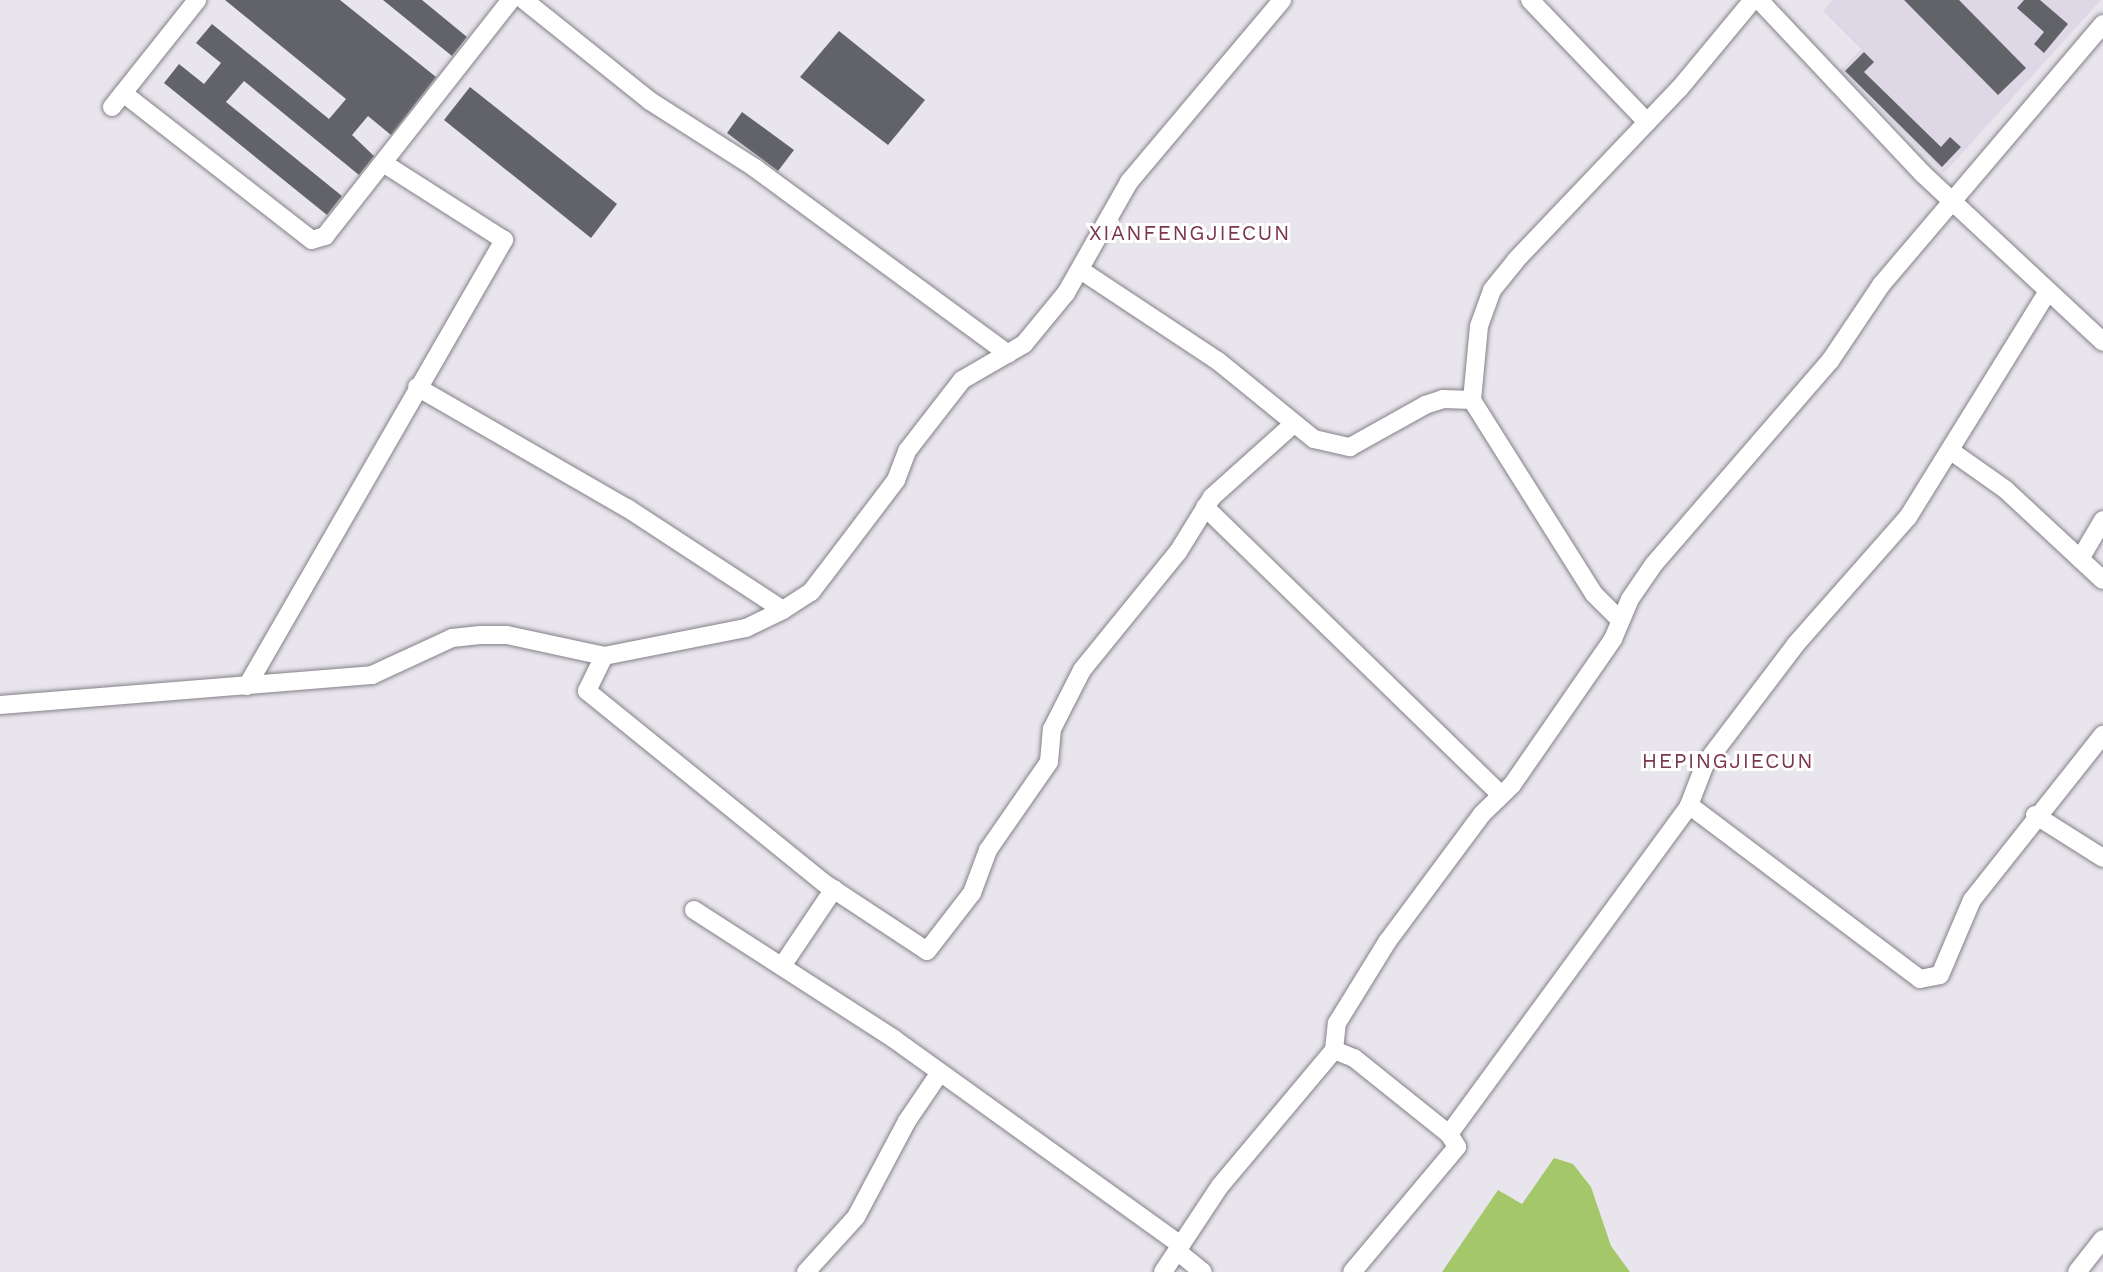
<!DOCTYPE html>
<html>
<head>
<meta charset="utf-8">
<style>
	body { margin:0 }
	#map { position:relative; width:2103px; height:1272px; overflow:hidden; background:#e9e5ed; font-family:"Work Sans",sans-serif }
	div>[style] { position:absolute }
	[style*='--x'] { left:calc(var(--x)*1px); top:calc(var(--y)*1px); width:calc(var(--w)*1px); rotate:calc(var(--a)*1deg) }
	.built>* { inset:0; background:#ded7e6 }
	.forest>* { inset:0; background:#a3c769 }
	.building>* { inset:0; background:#626269 }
	.roads { filter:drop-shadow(0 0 2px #848088) drop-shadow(0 0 2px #848088) }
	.minor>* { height:18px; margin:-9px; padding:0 9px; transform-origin:9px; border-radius:9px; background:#fff }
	span { translate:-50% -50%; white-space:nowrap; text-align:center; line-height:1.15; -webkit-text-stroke:6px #fff; paint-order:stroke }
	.quarter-label { font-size:21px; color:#7c364d; letter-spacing:1.5px }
</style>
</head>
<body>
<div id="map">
	<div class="built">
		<i style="clip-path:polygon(1832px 0,2101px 0,1944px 173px,1840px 71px,1861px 49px,1823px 11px)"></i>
	</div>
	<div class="forest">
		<i style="clip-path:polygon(1554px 1158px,1573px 1164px,1591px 1187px,1611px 1246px,1630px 1272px,1442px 1272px,1498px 1190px,1522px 1204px)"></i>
	</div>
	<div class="building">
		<i style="clip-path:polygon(225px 0,340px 0,436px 77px,391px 135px,368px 116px,352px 135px,374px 156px,359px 175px,244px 81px,226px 102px,342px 196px,327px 215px,164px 83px,179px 64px,204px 84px,221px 63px,196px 43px,212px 24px,329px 119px,346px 99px)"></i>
		<i style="clip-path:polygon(383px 0,422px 0,467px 37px,452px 56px)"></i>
		<i style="clip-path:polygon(1904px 0,1959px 0,2026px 68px,1998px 95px)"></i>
		<i style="clip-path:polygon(2024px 0,2040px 0,2068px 24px,2044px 53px,2034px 44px,2044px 32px,2017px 8px)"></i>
		<i style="clip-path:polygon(839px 31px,925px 100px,888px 145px,800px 77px)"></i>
		<i style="clip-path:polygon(1864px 52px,1874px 62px,1864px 72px,1941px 147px,1950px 137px,1961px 147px,1942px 167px,1845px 71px)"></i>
		<i style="clip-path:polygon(470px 87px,617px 204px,591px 238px,444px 120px)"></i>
		<i style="clip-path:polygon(742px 112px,794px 150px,778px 171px,727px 133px)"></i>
	</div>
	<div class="roads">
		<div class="minor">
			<i style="--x:524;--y:0;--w:161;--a:38.7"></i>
			<i style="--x:650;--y:101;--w:125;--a:32.5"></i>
			<i style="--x:755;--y:168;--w:314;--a:36.3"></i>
			<i style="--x:1530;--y:0;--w:169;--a:46.2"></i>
			<i style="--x:1759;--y:0;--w:239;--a:46.7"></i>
			<i style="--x:1923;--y:174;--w:246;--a:43"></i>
			<i style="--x:123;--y:93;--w:239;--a:37.9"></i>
			<i style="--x:312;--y:240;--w:14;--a:-17"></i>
			<i style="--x:325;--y:236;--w:300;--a:-51.8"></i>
			<i style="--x:112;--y:107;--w:137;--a:-51.5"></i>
			<i style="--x:1082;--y:271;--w:163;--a:33.5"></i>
			<i style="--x:1218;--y:361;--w:124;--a:39.1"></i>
			<i style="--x:1314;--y:439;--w:37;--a:13"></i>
			<i style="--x:1350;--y:447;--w:86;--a:-29.2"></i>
			<i style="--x:1425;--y:405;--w:19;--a:-18"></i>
			<i style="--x:1443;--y:399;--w:29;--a:2"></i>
			<i style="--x:417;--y:387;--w:242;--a:30"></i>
			<i style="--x:627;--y:508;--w:186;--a:33.2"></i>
			<i style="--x:1951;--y:451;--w:67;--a:35.3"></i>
			<i style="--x:2006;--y:490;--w:132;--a:42.9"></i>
			<i style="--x:1205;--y:507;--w:413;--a:44.2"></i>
			<i style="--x:2080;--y:559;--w:45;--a:-59.5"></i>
			<i style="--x:1620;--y:620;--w:37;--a:-135"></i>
			<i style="--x:1594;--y:594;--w:229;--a:-122.2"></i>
			<i style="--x:1472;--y:400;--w:74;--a:-84.6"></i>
			<i style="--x:1479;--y:326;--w:38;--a:-70"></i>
			<i style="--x:1492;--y:290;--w:38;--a:-51"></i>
			<i style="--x:1516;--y:260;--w:236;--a:-46.4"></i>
			<i style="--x:1679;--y:89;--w:116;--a:-50.3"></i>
			<i style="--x:604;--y:656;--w:39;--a:116"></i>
			<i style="--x:587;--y:691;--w:305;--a:39"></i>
			<i style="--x:824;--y:883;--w:123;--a:33.4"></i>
			<i style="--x:927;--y:951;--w:73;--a:-52.2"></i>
			<i style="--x:972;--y:893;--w:46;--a:-69.6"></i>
			<i style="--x:988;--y:850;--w:107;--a:-55.3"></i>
			<i style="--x:1049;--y:762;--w:33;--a:-85"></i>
			<i style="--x:1052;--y:729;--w:66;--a:-63"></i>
			<i style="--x:1082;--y:670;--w:152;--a:-50.9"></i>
			<i style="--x:1178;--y:552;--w:65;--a:-58.3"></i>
			<i style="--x:1212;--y:497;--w:106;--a:-41.9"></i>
			<i style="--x:247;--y:686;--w:515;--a:-60.05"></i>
			<i style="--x:504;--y:240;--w:143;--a:-147.5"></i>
			<i style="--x:0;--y:705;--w:373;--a:-4.6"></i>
			<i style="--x:372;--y:675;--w:88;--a:-24.8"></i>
			<i style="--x:452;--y:638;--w:28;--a:-6"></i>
			<i style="--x:480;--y:635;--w:27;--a:0"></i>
			<i style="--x:507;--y:635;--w:99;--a:12.2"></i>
			<i style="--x:604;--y:656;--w:145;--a:-11.2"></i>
			<i style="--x:746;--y:628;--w:41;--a:-25.9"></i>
			<i style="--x:783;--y:610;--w:33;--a:-33"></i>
			<i style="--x:811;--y:592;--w:21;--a:-53"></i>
			<i style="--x:824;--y:575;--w:119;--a:-52.8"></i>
			<i style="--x:896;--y:480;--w:31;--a:-69"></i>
			<i style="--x:907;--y:451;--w:90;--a:-52.2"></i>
			<i style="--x:962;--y:380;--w:72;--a:-30.1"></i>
			<i style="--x:1024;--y:344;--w:66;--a:-50.5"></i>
			<i style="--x:1066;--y:293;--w:128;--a:-60.4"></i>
			<i style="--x:1129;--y:182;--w:238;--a:-49.9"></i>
			<i style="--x:1689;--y:805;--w:289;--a:37"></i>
			<i style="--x:1920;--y:979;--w:20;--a:-11"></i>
			<i style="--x:1940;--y:975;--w:82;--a:-66.9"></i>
			<i style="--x:1972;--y:900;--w:211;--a:-51.6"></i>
			<i style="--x:2035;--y:815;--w:80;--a:32.3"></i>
			<i style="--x:694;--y:910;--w:238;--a:32.8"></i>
			<i style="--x:894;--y:1039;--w:353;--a:35.7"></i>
			<i style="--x:782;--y:966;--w:93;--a:-56"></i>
			<i style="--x:1334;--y:1050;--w:22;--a:22"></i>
			<i style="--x:1354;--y:1058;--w:122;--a:38.7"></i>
			<i style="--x:1449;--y:1134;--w:15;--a:58"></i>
			<i style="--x:1457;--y:1147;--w:163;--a:130"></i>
			<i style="--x:1449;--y:1134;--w:404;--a:-53.8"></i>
			<i style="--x:1688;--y:808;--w:47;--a:-68.9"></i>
			<i style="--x:1705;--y:764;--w:151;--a:-52.8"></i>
			<i style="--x:1796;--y:644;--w:169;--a:-48.6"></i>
			<i style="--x:1908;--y:517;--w:264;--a:-58.2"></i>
			<i style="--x:1177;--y:1251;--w:33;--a:39"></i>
			<i style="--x:806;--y:1272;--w:74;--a:-47.7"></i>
			<i style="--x:856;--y:1217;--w:109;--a:-62"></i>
			<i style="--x:907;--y:1121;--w:57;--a:-55.8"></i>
			<i style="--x:1163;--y:1272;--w:103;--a:-56.5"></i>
			<i style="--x:1220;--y:1186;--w:177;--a:-50"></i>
			<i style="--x:1334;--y:1050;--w:27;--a:-84"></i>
			<i style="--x:1337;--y:1023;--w:95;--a:-58.3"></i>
			<i style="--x:1387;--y:942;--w:159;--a:-53.4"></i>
			<i style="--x:1482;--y:814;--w:42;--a:-44"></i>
			<i style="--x:1512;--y:785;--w:178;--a:-55.3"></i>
			<i style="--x:1613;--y:639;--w:43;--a:-67"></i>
			<i style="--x:1630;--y:599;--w:42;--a:-55.6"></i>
			<i style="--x:1654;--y:564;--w:269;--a:-49.1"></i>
			<i style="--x:1830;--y:361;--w:92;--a:-56.1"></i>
			<i style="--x:1881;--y:285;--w:343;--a:-49.6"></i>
			<i style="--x:2077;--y:1272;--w:42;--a:-51.8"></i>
		</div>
	</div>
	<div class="quarter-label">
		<span style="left:1190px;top:233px">XIANFENGJIECUN</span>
		<span style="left:1728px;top:761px">HEPINGJIECUN</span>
	</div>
</div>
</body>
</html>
